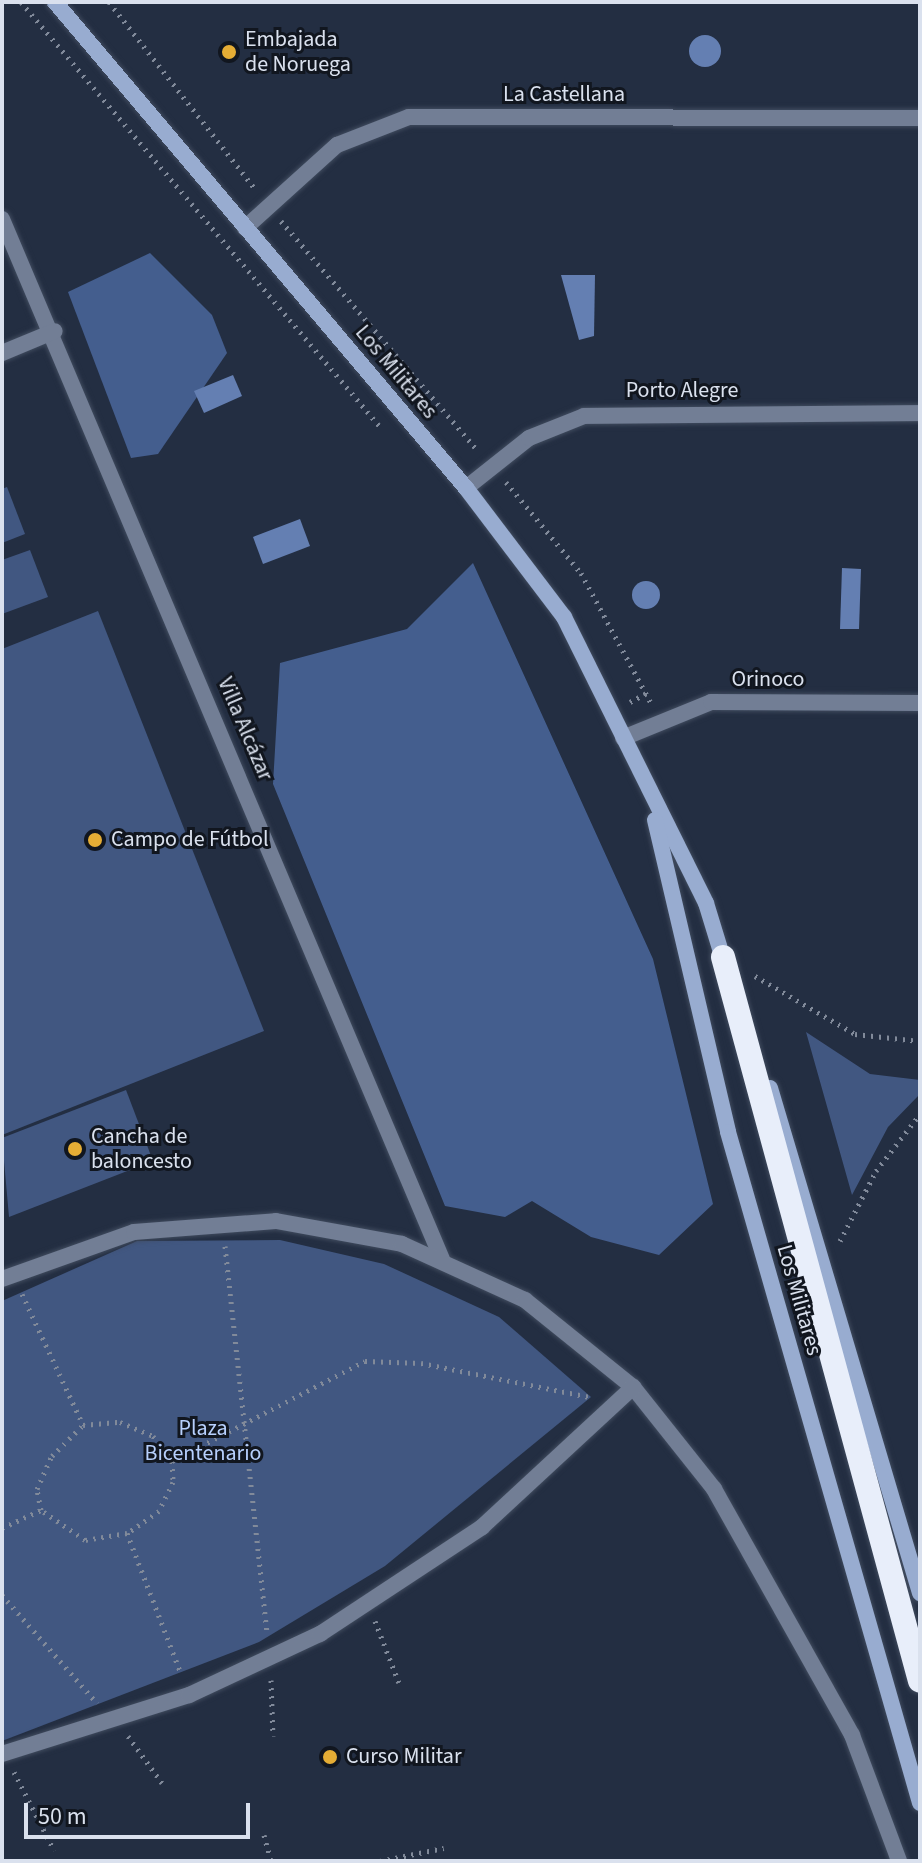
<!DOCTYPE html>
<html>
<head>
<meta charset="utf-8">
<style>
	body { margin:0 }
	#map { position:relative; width:922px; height:1863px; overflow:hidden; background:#232e42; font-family:"Source Sans 3",sans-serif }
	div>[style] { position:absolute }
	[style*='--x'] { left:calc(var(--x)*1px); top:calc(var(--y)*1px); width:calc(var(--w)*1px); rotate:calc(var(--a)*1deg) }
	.green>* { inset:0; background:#415781 }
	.forest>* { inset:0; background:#445e8e }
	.water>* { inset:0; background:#647fb2 }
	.round { border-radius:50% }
	.path>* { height:5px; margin-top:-2.5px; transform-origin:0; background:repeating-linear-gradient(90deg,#818a9a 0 2px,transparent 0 8px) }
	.roads { filter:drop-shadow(0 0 2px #404b5e) drop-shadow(0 0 2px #404b5e) }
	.lane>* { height:16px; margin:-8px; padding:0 8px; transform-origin:8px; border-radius:8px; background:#727e95 }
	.street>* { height:16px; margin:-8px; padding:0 8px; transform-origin:8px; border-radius:8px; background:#727e95 }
	.secondary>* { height:16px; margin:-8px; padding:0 8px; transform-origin:8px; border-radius:8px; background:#98acd0 }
	.highway>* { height:24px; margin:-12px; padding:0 12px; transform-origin:12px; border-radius:12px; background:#e8eefa }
	.dots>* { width:22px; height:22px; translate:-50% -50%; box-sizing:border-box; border:4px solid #11161f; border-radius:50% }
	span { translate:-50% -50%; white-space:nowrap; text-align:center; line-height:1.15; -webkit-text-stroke:6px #11161f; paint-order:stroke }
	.poi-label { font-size:22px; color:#dae1ee }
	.left { translate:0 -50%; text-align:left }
	.street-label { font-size:22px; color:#dae1ee }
	.park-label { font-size:22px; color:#b7d0fd }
	.frame { position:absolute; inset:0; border:4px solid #dae1ee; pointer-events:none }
	.scale { position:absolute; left:24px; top:1803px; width:226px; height:36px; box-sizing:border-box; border:4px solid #dae1ee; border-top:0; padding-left:10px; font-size:24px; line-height:28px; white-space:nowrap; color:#dae1ee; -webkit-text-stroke:6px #11161f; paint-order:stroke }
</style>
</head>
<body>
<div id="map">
	<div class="green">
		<i style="clip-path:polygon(7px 487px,25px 534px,2px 543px,2px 489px)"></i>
		<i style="clip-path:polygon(30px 550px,48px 597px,2px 614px,2px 560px)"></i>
		<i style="clip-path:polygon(98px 611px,264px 1031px,2px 1135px,2px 649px)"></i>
		<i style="clip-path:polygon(806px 1032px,870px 1074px,920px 1080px,920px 1094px,888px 1127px,852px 1195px)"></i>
		<i style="clip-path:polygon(126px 1090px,153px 1161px,9px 1217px,2px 1138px)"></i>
		<i style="clip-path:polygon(280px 1240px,384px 1264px,499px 1317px,591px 1397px,385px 1566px,259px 1642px,2px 1741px,2px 1301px,137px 1241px)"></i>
	</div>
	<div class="forest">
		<i style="clip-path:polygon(150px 253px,212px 315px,227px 353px,158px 454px,131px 458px,68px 292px)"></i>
		<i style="clip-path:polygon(473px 563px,653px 959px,713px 1204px,659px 1255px,591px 1237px,532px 1201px,505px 1217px,445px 1206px,273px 784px,280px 663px,407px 629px)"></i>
	</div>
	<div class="water">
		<i class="round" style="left:689px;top:35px;width:32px;height:32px"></i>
		<i style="clip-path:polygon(561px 275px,595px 275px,594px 336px,579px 340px)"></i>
		<i style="clip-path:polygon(233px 375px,242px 396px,204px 413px,194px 391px)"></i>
		<i style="clip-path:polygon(300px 519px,310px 546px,263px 564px,253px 537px)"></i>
		<i style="clip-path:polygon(842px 568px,861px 569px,859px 629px,840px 629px)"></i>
		<i class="round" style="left:632px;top:581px;width:28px;height:28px"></i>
	</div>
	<div class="path">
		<i style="--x:21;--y:2;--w:559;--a:49.79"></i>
		<i style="--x:109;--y:2;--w:237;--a:52"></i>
		<i style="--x:281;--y:221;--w:303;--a:49.4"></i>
		<i style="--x:506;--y:482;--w:118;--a:50.5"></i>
		<i style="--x:581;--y:573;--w:148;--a:61.7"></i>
		<i style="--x:630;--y:702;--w:19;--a:-28"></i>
		<i style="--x:755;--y:976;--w:116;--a:30.1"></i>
		<i style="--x:855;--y:1034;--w:65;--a:6.1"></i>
		<i style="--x:840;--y:1241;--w:79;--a:-62.8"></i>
		<i style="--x:876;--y:1171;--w:72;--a:-52.3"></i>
		<i style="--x:225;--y:1246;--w:390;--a:83.8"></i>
		<i style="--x:22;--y:1294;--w:145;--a:65"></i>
		<i style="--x:120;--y:1422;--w:36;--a:23"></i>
		<i style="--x:153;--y:1436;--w:31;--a:53"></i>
		<i style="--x:172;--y:1461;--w:21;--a:87"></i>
		<i style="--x:173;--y:1482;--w:32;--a:116"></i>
		<i style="--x:159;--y:1511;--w:39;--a:145"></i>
		<i style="--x:127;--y:1533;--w:43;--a:170.5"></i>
		<i style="--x:85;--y:1540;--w:53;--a:-145.7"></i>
		<i style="--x:41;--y:1510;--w:21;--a:-101"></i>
		<i style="--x:37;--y:1489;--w:36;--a:-66"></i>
		<i style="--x:52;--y:1456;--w:44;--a:-45"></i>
		<i style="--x:83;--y:1425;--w:37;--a:-5"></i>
		<i style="--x:172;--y:1461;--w:217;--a:-27.4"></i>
		<i style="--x:365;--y:1361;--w:56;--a:2"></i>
		<i style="--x:421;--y:1363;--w:172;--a:11.4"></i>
		<i style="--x:2;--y:1528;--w:43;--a:-24.8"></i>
		<i style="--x:127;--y:1533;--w:151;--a:69"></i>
		<i style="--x:2;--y:1595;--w:144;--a:48.7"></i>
		<i style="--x:375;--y:1621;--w:66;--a:68.8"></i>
		<i style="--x:271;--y:1680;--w:56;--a:88"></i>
		<i style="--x:128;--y:1736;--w:58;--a:54.1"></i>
		<i style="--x:14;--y:1772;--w:88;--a:62.9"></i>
		<i style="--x:264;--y:1835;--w:27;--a:75"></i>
		<i style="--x:380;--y:1861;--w:65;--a:-11.5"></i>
	</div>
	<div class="roads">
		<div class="lane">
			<i style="--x:2;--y:219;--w:1129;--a:67.07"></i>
			<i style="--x:2;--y:353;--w:57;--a:-22.5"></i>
			<i style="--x:2;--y:1279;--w:140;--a:-19.6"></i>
			<i style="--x:134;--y:1232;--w:142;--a:-4.4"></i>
			<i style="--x:276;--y:1221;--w:128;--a:10.3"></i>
			<i style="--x:402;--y:1244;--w:135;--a:24.5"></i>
			<i style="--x:525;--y:1300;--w:139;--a:38.9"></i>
			<i style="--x:633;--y:1387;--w:130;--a:51.5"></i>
			<i style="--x:714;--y:1489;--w:282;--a:60.7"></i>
			<i style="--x:852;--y:1735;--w:134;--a:69.5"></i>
			<i style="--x:2;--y:1754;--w:196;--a:-17.5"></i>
			<i style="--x:189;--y:1695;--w:145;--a:-25"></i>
			<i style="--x:320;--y:1634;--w:194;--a:-33.4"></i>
			<i style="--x:482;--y:1527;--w:206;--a:-42.8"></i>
		</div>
		<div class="street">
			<i style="--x:245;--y:228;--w:124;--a:-42.1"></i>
			<i style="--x:337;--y:145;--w:77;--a:-21.3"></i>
			<i style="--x:409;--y:117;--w:511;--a:0.11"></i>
			<i style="--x:466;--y:488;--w:80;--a:-38.4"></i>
			<i style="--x:529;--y:438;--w:59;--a:-21.8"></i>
			<i style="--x:584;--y:416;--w:336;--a:-0.5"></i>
			<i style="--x:623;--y:738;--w:95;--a:-22.2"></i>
			<i style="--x:711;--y:702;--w:209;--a:0.3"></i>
		</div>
		<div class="secondary">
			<i style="--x:55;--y:2;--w:636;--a:49.78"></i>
			<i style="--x:466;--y:488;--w:162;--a:52.8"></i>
			<i style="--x:564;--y:617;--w:319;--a:63.6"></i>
			<i style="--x:706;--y:903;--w:65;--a:73"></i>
			<i style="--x:655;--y:820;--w:320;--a:76.8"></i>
			<i style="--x:728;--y:1132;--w:698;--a:74.03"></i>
			<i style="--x:770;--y:1088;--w:527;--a:73.46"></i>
		</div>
		<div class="highway">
			<i style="--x:723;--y:957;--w:750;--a:74.78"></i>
		</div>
	</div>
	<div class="dots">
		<i style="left:229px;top:52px;background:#e5ad35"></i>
		<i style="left:95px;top:840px;background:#e5ad35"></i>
		<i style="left:75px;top:1149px;background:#e5ad35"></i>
		<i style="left:330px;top:1757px;background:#e5ad35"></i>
	</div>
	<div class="poi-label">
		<span class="left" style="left:245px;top:52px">Embajada<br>de Noruega</span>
		<span class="left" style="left:111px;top:840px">Campo de Fútbol</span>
		<span class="left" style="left:91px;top:1149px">Cancha de<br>baloncesto</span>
		<span class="left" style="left:346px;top:1757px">Curso Militar</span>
	</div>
	<div class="street-label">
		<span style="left:564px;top:95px">La Castellana</span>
		<span style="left:396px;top:372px;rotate:50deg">Los Militares</span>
		<span style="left:682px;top:391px">Porto Alegre</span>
		<span style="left:768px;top:680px">Orinoco</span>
		<span style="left:245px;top:729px;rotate:67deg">Villa Alcázar</span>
		<span style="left:799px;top:1300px;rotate:74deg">Los Militares</span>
	</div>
	<div class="park-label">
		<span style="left:203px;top:1441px">Plaza<br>Bicentenario</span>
	</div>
	<div class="frame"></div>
	<div class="scale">50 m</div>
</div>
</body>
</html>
